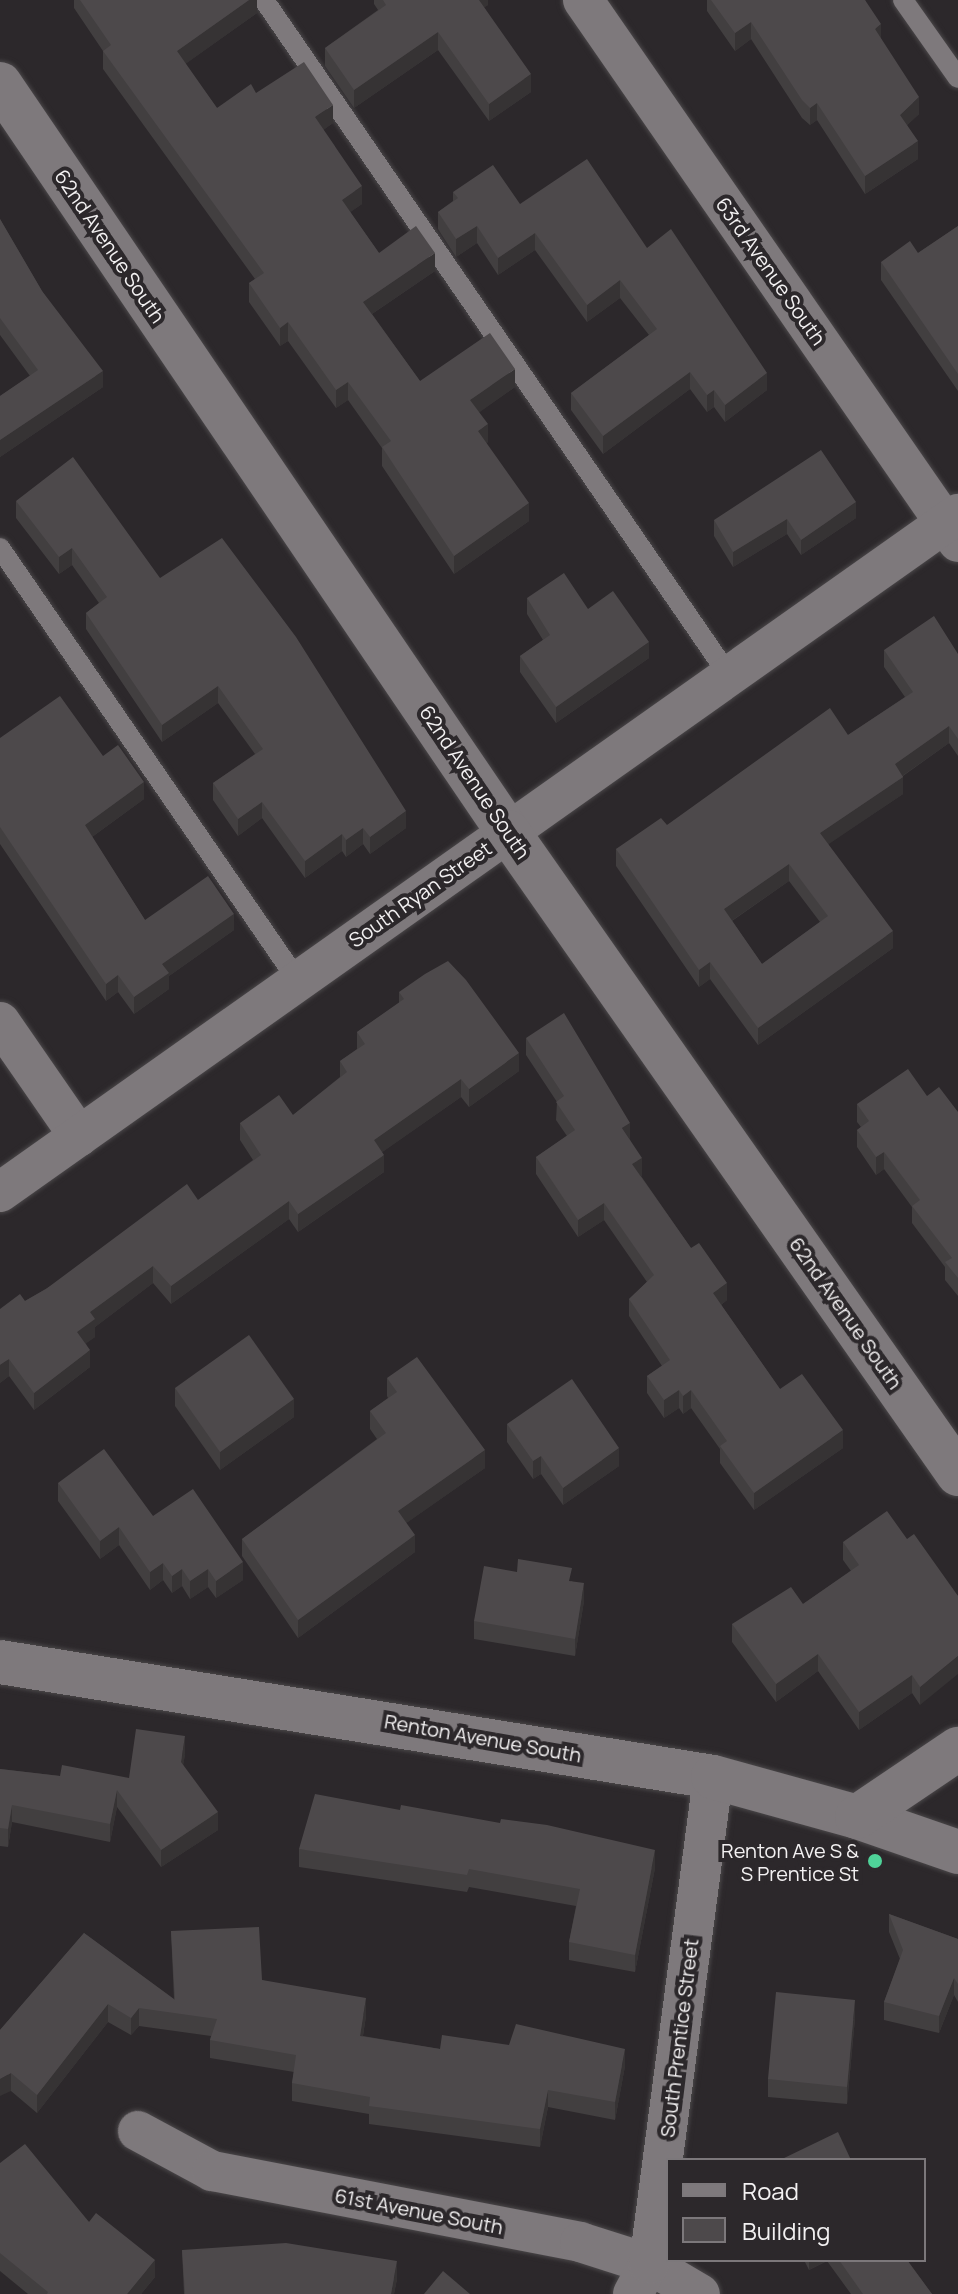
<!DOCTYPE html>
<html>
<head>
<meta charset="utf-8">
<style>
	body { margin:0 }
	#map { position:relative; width:958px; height:2294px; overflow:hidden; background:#2c282b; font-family:Manrope,sans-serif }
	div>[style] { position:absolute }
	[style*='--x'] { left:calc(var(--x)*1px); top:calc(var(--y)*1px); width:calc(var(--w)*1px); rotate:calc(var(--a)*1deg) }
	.roads { filter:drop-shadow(0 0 2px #4a4749) drop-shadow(0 0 2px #4a4749) }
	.lane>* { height:20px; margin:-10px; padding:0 10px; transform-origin:10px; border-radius:10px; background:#7e797c }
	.street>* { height:40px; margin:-20px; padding:0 20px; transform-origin:20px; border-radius:20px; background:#7e797c }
	.secondary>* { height:44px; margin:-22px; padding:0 22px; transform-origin:22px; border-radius:22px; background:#7e797c }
	.wall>* { inset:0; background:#423f40 }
	.shaded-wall>* { inset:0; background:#363334 }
	.building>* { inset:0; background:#4d494b }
	.dots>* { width:22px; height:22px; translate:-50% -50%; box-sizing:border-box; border:4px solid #2c282b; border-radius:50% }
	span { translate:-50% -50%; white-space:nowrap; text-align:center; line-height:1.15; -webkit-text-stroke:8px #2c282b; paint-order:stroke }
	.street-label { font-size:20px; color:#f3f1f2 }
	.poi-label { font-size:20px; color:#f3f1f2 }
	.right { translate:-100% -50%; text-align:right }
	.legend { position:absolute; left:666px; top:2158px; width:260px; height:104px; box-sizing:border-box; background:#2c282b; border:2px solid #7c787b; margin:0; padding:10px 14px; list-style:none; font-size:24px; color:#f3f1f2 }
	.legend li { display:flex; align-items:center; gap:16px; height:40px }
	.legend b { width:40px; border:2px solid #7c787b }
</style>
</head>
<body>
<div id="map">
	<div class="roads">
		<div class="lane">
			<i style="--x:264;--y:0;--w:822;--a:55.46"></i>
			<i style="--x:903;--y:0;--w:95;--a:54.8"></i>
			<i style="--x:0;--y:548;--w:526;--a:55.46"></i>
		</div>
		<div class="street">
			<i style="--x:583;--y:0;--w:659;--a:55.32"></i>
			<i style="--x:0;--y:1022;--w:139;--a:55.3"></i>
			<i style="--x:0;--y:1192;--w:1174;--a:-35.29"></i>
			<i style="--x:138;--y:2131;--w:84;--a:28.4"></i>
			<i style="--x:212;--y:2171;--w:375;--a:10.9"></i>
			<i style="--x:580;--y:2242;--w:72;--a:17.7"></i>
			<i style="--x:649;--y:2264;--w:59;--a:30.5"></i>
			<i style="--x:633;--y:2294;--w:34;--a:-62"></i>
			<i style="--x:649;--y:2264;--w:491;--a:-82.5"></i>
		</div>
		<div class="secondary">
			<i style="--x:0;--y:84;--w:904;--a:55.82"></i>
			<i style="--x:508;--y:832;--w:784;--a:54.97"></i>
			<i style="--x:0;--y:1662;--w:722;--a:9.16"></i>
			<i style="--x:713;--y:1777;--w:149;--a:15.5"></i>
			<i style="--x:857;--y:1817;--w:107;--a:19.1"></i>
			<i style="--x:857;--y:1817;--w:122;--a:-34"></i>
		</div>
	</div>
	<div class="wall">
		<i style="clip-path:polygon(74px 0,257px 0,257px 13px,185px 64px,217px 108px,256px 93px,333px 123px,323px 130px,362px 204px,350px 212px,379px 253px,435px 271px,372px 314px,420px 381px,515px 387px,479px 412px,488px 442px,486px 443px,529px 521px,454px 574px,382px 466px,382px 448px,348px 400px,336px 408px,288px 341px,280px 346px,249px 302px,249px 283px,255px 279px,103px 69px,103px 51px,74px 8px)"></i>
		<i style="clip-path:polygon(374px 0,488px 0,488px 5px,484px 7px,531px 92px,489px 121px,438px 50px,354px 108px,325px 66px,325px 48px,378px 10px,374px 4px)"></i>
		<i style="clip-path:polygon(707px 0,865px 0,881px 39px,919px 114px,907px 125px,918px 159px,865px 194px,817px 120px,810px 125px,802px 118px,751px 39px,735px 51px,707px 11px)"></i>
		<i style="clip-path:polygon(453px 192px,520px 204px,647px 248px,767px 390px,725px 422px,714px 407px,707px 412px,690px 389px,603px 454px,571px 410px,571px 393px,649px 335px,620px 298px,587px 322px,535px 250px,498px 275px,477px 243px,456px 257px,438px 229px,438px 212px,453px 201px)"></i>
		<i style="clip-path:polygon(0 219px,42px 291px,103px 387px,0 457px,0 396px,30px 376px,0 335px)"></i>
		<i style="clip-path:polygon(958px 226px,958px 391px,881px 280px,881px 262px,918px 253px)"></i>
		<i style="clip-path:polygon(16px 501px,160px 578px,406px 828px,370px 854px,363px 844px,346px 857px,342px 851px,305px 878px,262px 818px,238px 836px,213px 800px,213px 783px,255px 754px,218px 703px,162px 742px,86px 629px,86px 613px,99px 603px,72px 565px,59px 574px,16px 518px)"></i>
		<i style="clip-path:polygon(856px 518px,801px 555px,787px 534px,733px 567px,714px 536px,714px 520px)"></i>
		<i style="clip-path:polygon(527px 598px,588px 609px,649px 658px,556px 723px,520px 672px,520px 656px,543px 640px,527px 614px)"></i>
		<i style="clip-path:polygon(evenodd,884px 650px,958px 654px,958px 756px,949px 743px,903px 776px,903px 794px,828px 844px,893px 948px,758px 1045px,710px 979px,699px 987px,616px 866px,616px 849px,667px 825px,848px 735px,905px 697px,884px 667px,884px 650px,789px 881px,820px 922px,762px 964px,732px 921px,789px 881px)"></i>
		<i style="clip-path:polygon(0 738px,103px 756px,144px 799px,92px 837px,145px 920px,234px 930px,169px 976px,169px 989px,134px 1014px,118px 992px,106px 1001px,0 844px)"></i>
		<i style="clip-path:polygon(399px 992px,519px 1071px,469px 1107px,461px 1097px,382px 1152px,384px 1172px,298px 1232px,289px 1219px,171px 1304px,153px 1283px,95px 1327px,95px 1337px,86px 1343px,90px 1367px,34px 1410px,9px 1376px,0 1383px,25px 1301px,198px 1200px,253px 1160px,240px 1140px,240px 1123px,293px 1115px,340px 1077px,340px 1061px,357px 1049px,357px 1032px,399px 1003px)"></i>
		<i style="clip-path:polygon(526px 1038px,630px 1140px,642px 1175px,641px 1176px,727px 1300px,721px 1305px,780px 1389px,843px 1448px,754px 1510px,720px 1463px,720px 1449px,691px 1408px,683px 1414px,679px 1408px,664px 1418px,647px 1393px,647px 1376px,662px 1366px,629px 1316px,629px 1299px,647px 1282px,604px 1220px,578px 1237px,536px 1174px,536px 1157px,567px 1136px,556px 1120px,557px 1102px,526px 1055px)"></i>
		<i style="clip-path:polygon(927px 1096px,958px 1112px,958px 1296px,945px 1280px,945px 1267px,912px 1223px,912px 1207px,884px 1169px,876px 1175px,857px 1147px,857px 1130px,861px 1127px,857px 1122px,857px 1104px)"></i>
		<i style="clip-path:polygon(387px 1378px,485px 1468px,406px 1523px,415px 1552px,298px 1638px,242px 1556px,242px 1539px,377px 1439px,370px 1429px,370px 1411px,388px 1398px,387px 1396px)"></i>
		<i style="clip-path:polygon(175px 1388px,294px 1417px,220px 1470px,175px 1406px)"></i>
		<i style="clip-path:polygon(507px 1424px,619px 1466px,563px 1505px,541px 1474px,533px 1479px,507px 1442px)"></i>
		<i style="clip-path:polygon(58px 1483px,153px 1516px,243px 1580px,216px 1598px,208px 1587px,190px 1599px,182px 1586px,172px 1593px,163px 1580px,150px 1590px,119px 1545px,100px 1559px,58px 1501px)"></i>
		<i style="clip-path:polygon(907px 1539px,958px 1596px,920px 1705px,912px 1693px,859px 1730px,818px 1671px,776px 1702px,732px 1642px,732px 1624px,803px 1604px,851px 1571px,843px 1560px,843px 1542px)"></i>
		<i style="clip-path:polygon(572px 1581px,584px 1601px,575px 1656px,474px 1639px,474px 1621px)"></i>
		<i style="clip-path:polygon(185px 1754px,183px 1765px,218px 1830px,161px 1867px,117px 1807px,110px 1842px,12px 1822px,8px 1847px,0 1846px,0 1769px,60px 1776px,129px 1778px)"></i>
		<i style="clip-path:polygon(299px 1849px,655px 1868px,635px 1972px,569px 1960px,569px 1942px,576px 1906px,469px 1887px,467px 1892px,299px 1867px)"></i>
		<i style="clip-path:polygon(889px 1914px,958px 1939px,958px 2002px,954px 1995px,939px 2033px,884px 2020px,884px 2002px,900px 1959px,889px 1932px)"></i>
		<i style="clip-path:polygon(171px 1931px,262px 1980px,366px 2016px,363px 2036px,440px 2049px,625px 2066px,615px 2120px,548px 2107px,540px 2147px,369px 2124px,369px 2114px,292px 2101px,292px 2083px,294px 2072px,210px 2058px,210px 2040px,211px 2036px,139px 2026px,131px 2035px,108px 2022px,37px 2113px,11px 2091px,0 2030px,84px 1933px,174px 1999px)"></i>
		<i style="clip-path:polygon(855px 2018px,847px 2104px,768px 2097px,768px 2079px)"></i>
		<i style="clip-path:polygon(0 2163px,89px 2222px,155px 2277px,141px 2294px,28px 2294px,0 2271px)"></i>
		<i style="clip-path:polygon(182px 2250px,397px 2279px,394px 2294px,184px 2294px)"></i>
		<i style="clip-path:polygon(804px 2260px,907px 2260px,932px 2294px,851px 2294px,827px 2261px,809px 2270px)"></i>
	</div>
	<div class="shaded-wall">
		<i style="clip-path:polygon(249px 0,257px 0,257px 13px,177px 70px,177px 51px)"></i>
		<i style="clip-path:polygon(476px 0,488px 0,488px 5px,476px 13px)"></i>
		<i style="clip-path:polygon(751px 22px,751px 39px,735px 51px,735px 33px)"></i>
		<i style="clip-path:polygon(881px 24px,881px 42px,875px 29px)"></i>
		<i style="clip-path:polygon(438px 32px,438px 50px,354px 108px,354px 90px)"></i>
		<i style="clip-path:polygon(531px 74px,531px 92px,489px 121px,489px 104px)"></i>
		<i style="clip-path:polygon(919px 97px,919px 114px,900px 132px,900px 115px)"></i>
		<i style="clip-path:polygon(817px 103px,817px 120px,810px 125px,810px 108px)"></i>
		<i style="clip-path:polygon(333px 105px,333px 123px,315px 136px,315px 117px)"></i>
		<i style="clip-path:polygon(918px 141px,918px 159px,865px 194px,865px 176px)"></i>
		<i style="clip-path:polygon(362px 186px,362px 204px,342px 218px,342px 200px)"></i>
		<i style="clip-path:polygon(477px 226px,477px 243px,456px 257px,456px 239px)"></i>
		<i style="clip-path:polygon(535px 233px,535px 250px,498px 275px,498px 258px)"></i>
		<i style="clip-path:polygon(435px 253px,435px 271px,363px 320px,363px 302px)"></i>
		<i style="clip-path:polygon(620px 280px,620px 298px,587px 322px,587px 305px)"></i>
		<i style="clip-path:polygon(288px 322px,288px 341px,280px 346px,280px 328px)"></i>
		<i style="clip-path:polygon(515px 369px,515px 387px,470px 419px,470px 400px)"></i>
		<i style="clip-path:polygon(103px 371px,103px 387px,0 457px,0 440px)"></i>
		<i style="clip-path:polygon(690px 372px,690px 389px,603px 454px,603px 436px)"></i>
		<i style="clip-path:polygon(767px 373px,767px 390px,725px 422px,725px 405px)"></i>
		<i style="clip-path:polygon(348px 382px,348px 400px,336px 408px,336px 390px)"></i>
		<i style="clip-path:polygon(714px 390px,714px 407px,707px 412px,707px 395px)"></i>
		<i style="clip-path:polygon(488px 424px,488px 442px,478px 450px,478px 431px)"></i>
		<i style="clip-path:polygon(856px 502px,856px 518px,801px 555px,801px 540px)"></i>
		<i style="clip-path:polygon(529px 503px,529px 521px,454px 574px,454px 556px)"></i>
		<i style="clip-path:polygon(787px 519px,787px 534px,733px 567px,733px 552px)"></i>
		<i style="clip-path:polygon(72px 548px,72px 565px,59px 574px,59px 557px)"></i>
		<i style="clip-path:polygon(649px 642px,649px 658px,556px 723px,556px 707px)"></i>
		<i style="clip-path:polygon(218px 686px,218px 703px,162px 742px,162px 725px)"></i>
		<i style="clip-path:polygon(949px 726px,949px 743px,895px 781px,895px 764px)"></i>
		<i style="clip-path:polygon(903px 777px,903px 794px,820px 850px,820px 833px)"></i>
		<i style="clip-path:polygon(144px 782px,144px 799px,85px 842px,85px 825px)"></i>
		<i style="clip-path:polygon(262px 802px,262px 818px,238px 836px,238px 819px)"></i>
		<i style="clip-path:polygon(406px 811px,406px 828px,370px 854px,370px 837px)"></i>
		<i style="clip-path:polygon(363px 828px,363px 844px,346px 857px,346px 840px)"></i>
		<i style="clip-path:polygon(342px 834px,342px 851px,305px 878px,305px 861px)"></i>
		<i style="clip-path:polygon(789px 864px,789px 881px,724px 926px,724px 909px)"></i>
		<i style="clip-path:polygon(234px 914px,234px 930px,169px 976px,169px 989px,134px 1014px,134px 997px,162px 964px)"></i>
		<i style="clip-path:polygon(893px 931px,893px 948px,758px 1045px,758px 1028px)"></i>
		<i style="clip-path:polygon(710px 962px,710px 979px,699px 987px,699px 970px)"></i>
		<i style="clip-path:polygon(118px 975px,118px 992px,106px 1001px,106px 984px)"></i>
		<i style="clip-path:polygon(519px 1053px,519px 1071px,469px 1107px,469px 1089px)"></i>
		<i style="clip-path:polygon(461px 1079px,461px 1097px,374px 1158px,374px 1140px)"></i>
		<i style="clip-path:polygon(630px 1123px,630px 1140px,622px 1128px)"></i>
		<i style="clip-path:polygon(884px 1152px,884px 1169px,876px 1175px,876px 1157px)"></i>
		<i style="clip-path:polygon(384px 1155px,384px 1172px,298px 1232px,298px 1214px)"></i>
		<i style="clip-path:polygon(642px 1158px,642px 1175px,632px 1182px,632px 1164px)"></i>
		<i style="clip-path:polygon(289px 1201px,289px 1219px,171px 1304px,171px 1286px)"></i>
		<i style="clip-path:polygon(604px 1203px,604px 1220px,578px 1237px,578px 1220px)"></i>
		<i style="clip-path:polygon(153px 1266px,153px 1283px,95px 1327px,95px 1337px,77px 1350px,77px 1332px,90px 1312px)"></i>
		<i style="clip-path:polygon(727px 1283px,727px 1300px,713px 1311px,713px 1293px)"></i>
		<i style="clip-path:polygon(90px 1350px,90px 1367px,34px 1410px,34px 1393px)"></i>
		<i style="clip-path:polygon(9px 1359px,9px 1376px,0 1383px,0 1365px)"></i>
		<i style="clip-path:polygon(679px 1390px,679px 1408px,664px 1418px,664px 1400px)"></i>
		<i style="clip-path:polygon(691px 1390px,691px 1408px,683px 1414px,683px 1396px)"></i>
		<i style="clip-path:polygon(294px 1399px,294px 1417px,220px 1470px,220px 1452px)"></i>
		<i style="clip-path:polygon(843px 1430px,843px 1448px,754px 1510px,754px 1493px)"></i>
		<i style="clip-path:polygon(619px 1448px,619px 1466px,563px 1505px,563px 1488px)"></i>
		<i style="clip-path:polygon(485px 1450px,485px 1468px,398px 1529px,398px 1511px)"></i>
		<i style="clip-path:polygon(541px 1456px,541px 1474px,533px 1479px,533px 1461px)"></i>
		<i style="clip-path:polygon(119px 1527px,119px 1545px,100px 1559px,100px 1541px)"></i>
		<i style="clip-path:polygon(415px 1535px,415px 1552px,298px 1638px,298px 1620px)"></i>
		<i style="clip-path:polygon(243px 1562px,243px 1580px,216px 1598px,216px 1581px)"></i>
		<i style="clip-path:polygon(163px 1563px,163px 1580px,150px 1590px,150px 1572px)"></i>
		<i style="clip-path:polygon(182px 1569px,182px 1586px,172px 1593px,172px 1576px)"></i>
		<i style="clip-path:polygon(208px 1569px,208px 1587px,190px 1599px,190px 1581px)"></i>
		<i style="clip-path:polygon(584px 1583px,584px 1601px,575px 1656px,575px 1639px)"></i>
		<i style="clip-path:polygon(818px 1654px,818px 1671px,776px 1702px,776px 1684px)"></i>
		<i style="clip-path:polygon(958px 1656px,958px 1674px,920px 1705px,920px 1687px)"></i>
		<i style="clip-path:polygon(912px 1675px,912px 1693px,859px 1730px,859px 1712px)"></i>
		<i style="clip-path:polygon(185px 1736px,185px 1754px,181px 1780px,181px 1762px)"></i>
		<i style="clip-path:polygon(117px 1790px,117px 1807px,110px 1842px,110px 1824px)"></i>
		<i style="clip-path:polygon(12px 1805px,12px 1822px,8px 1847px,8px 1829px)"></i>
		<i style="clip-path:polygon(218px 1812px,218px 1830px,161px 1867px,161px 1850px)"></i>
		<i style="clip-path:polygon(655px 1850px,655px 1868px,635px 1972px,635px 1955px)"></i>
		<i style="clip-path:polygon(954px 1978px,954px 1995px,939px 2033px,939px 2016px)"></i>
		<i style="clip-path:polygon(366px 1998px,366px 2016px,360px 2053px,360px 2036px)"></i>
		<i style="clip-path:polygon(855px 2000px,855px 2018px,847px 2104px,847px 2087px)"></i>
		<i style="clip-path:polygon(108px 2004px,108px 2022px,37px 2113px,37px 2095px)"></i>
		<i style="clip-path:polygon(139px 2008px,139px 2026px,131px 2035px,131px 2018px)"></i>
		<i style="clip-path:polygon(625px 2049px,625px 2066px,615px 2120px,615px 2102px)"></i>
		<i style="clip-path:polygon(11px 2073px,11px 2091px,0 2096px,0 2079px)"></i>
		<i style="clip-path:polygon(548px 2090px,548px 2107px,540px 2147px,540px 2129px)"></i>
		<i style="clip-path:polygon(155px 2260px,155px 2277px,141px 2294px,127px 2294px)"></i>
		<i style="clip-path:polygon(809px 2260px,827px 2260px,827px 2261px,809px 2270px)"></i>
		<i style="clip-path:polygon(397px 2261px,397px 2279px,394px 2294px,391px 2294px)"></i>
	</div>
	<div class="building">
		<i style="clip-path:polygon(80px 0,249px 0,177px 51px,217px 108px,251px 84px,256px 93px,304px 62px,333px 105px,315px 117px,362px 186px,342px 200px,379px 253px,416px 226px,435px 253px,363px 302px,420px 381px,490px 333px,515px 369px,470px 400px,488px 424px,478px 431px,529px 503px,454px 556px,382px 447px,391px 441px,348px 382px,336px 390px,288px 322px,280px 328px,249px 283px,264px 273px,103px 51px,111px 45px)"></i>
		<i style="clip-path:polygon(383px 0,479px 0,531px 74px,489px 104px,438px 32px,354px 90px,325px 48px,386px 5px)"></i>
		<i style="clip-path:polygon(711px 0,865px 0,881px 24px,875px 29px,919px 97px,900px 115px,918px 141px,865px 176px,817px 103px,810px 108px,802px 100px,751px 22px,735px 33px)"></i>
		<i style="clip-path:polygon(587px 159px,647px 248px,671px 229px,767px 373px,725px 405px,714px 390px,707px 395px,690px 372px,603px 436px,571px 393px,657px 329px,620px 280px,587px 305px,535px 233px,498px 258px,477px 226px,456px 239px,438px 212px,458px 198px,453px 192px,493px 165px,520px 204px)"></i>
		<i style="clip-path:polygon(0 219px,42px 291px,103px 371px,0 440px,0 396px,38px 370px,0 318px)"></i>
		<i style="clip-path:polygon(958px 226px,958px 374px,881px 262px,910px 241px,918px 253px)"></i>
		<i style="clip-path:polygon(821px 450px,856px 502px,801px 540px,787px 519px,733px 552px,714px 520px)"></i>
		<i style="clip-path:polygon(73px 457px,160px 578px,222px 538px,296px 637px,406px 811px,370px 837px,363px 828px,346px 840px,342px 834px,305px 861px,262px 802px,238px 819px,213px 783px,263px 749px,218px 686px,162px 725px,86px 613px,107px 597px,72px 548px,59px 557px,16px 501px)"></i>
		<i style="clip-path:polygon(564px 573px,588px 609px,613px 591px,649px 642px,556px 707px,520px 656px,550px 635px,527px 598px)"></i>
		<i style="clip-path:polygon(evenodd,934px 616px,958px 654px,958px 739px,949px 726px,895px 764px,903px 777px,820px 833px,893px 931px,758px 1028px,710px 962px,699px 970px,616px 849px,661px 818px,667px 825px,830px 708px,848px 735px,913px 692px,884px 650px,934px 616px,789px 864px,828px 916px,762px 964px,724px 909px,789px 864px)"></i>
		<i style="clip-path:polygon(60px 696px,103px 756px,118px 745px,144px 782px,85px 825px,145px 920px,208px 876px,234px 914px,162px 964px,169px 973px,134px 997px,118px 975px,106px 984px,0 827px,0 738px)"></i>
		<i style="clip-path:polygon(448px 961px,466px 980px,519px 1053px,469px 1089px,461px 1079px,374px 1140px,384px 1155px,298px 1214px,289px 1201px,171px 1286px,153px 1266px,90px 1312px,95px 1319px,77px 1332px,90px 1350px,34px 1393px,9px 1359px,0 1365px,0 1309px,20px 1294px,25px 1301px,46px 1289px,187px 1184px,198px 1200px,261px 1155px,240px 1123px,279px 1095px,293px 1115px,347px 1072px,340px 1061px,365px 1044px,357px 1032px,404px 999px,399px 992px,425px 974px)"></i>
		<i style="clip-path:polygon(564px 1013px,630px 1123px,622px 1128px,642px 1158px,632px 1164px,691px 1248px,699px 1243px,727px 1283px,713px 1293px,780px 1389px,802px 1374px,843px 1430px,754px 1493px,720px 1446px,727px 1441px,691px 1390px,683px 1396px,679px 1390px,664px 1400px,647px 1376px,670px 1360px,629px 1299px,654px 1275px,604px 1203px,578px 1220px,536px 1157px,575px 1130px,556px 1102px,564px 1096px,526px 1038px)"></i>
		<i style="clip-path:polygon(908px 1069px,927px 1096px,939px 1087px,958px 1112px,958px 1278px,945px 1262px,952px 1258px,912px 1206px,920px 1200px,884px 1152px,876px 1157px,857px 1130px,869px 1121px,857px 1104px)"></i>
		<i style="clip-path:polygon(249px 1335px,294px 1399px,220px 1452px,175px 1388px)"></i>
		<i style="clip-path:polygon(417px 1357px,485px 1450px,398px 1511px,415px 1535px,298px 1620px,242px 1539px,386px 1433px,370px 1411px,397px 1392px,387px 1378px)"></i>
		<i style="clip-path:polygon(572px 1379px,619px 1448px,563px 1488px,541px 1456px,533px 1461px,507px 1424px)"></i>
		<i style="clip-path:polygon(104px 1449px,153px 1516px,193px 1489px,243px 1562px,216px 1581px,208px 1569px,190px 1581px,182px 1569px,172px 1576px,163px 1563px,150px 1572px,119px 1527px,100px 1541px,58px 1483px)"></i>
		<i style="clip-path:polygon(887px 1511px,907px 1539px,914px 1534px,958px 1596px,958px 1656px,920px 1687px,912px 1675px,859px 1712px,818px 1654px,776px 1684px,732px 1624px,791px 1587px,803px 1604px,859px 1565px,843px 1542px)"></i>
		<i style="clip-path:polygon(518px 1559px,572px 1568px,569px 1581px,584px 1583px,575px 1639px,474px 1621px,484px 1566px,517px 1572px)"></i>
		<i style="clip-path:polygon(136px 1729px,185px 1736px,181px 1762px,218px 1812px,161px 1850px,117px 1790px,110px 1824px,12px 1805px,8px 1829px,0 1828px,0 1769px,60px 1776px,62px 1765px,129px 1778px)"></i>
		<i style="clip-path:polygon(315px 1794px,400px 1810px,401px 1805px,500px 1823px,501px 1819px,547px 1825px,655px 1850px,635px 1955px,569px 1942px,580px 1889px,469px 1869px,467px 1875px,299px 1849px)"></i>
		<i style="clip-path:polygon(889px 1914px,958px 1939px,958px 1984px,954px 1978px,939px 2016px,884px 2002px,903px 1950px)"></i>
		<i style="clip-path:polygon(259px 1927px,262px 1980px,366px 1998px,360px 2036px,440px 2049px,442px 2035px,509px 2045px,516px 2024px,625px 2049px,615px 2102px,548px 2090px,540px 2129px,369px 2106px,370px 2097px,292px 2083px,296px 2055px,210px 2040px,217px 2019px,139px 2008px,131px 2018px,108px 2004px,37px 2095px,11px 2073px,0 2079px,0 2030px,84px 1933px,175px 2000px,171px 1931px)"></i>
		<i style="clip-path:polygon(776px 1992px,855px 2000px,847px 2087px,768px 2079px)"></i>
		<i style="clip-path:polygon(838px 2132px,851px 2160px,780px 2160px)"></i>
		<i style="clip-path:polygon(25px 2144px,89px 2222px,96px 2213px,155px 2260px,127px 2294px,47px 2294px,48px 2292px,0 2253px,0 2163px)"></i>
		<i style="clip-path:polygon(286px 2243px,397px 2261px,391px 2294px,185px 2294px,182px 2250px)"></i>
		<i style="clip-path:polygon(839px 2260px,907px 2260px,932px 2294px,863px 2294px)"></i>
		<i style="clip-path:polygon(443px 2271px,470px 2294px,424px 2294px)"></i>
	</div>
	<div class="dots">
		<i style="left:875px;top:1861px;background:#4fd399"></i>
	</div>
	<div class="street-label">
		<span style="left:110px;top:246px;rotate:56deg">62nd Avenue South</span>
		<span style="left:771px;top:271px;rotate:55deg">63rd Avenue South</span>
		<span style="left:475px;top:782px;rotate:56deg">62nd Avenue South</span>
		<span style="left:420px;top:894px;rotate:-35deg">South Ryan Street</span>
		<span style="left:846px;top:1313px;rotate:55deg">62nd Avenue South</span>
		<span style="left:483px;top:1738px;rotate:10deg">Renton Avenue South</span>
		<span style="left:679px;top:2038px;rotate:-83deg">South Prentice Street</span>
		<span style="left:419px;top:2211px;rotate:11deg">61st Avenue South</span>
	</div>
	<div class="poi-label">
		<span class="right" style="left:859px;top:1862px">Renton Ave S &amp;<br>S Prentice St</span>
	</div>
	<ul class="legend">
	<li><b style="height:10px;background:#7e797c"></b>Road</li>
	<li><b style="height:22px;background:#4d494b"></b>Building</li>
	</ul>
</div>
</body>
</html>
